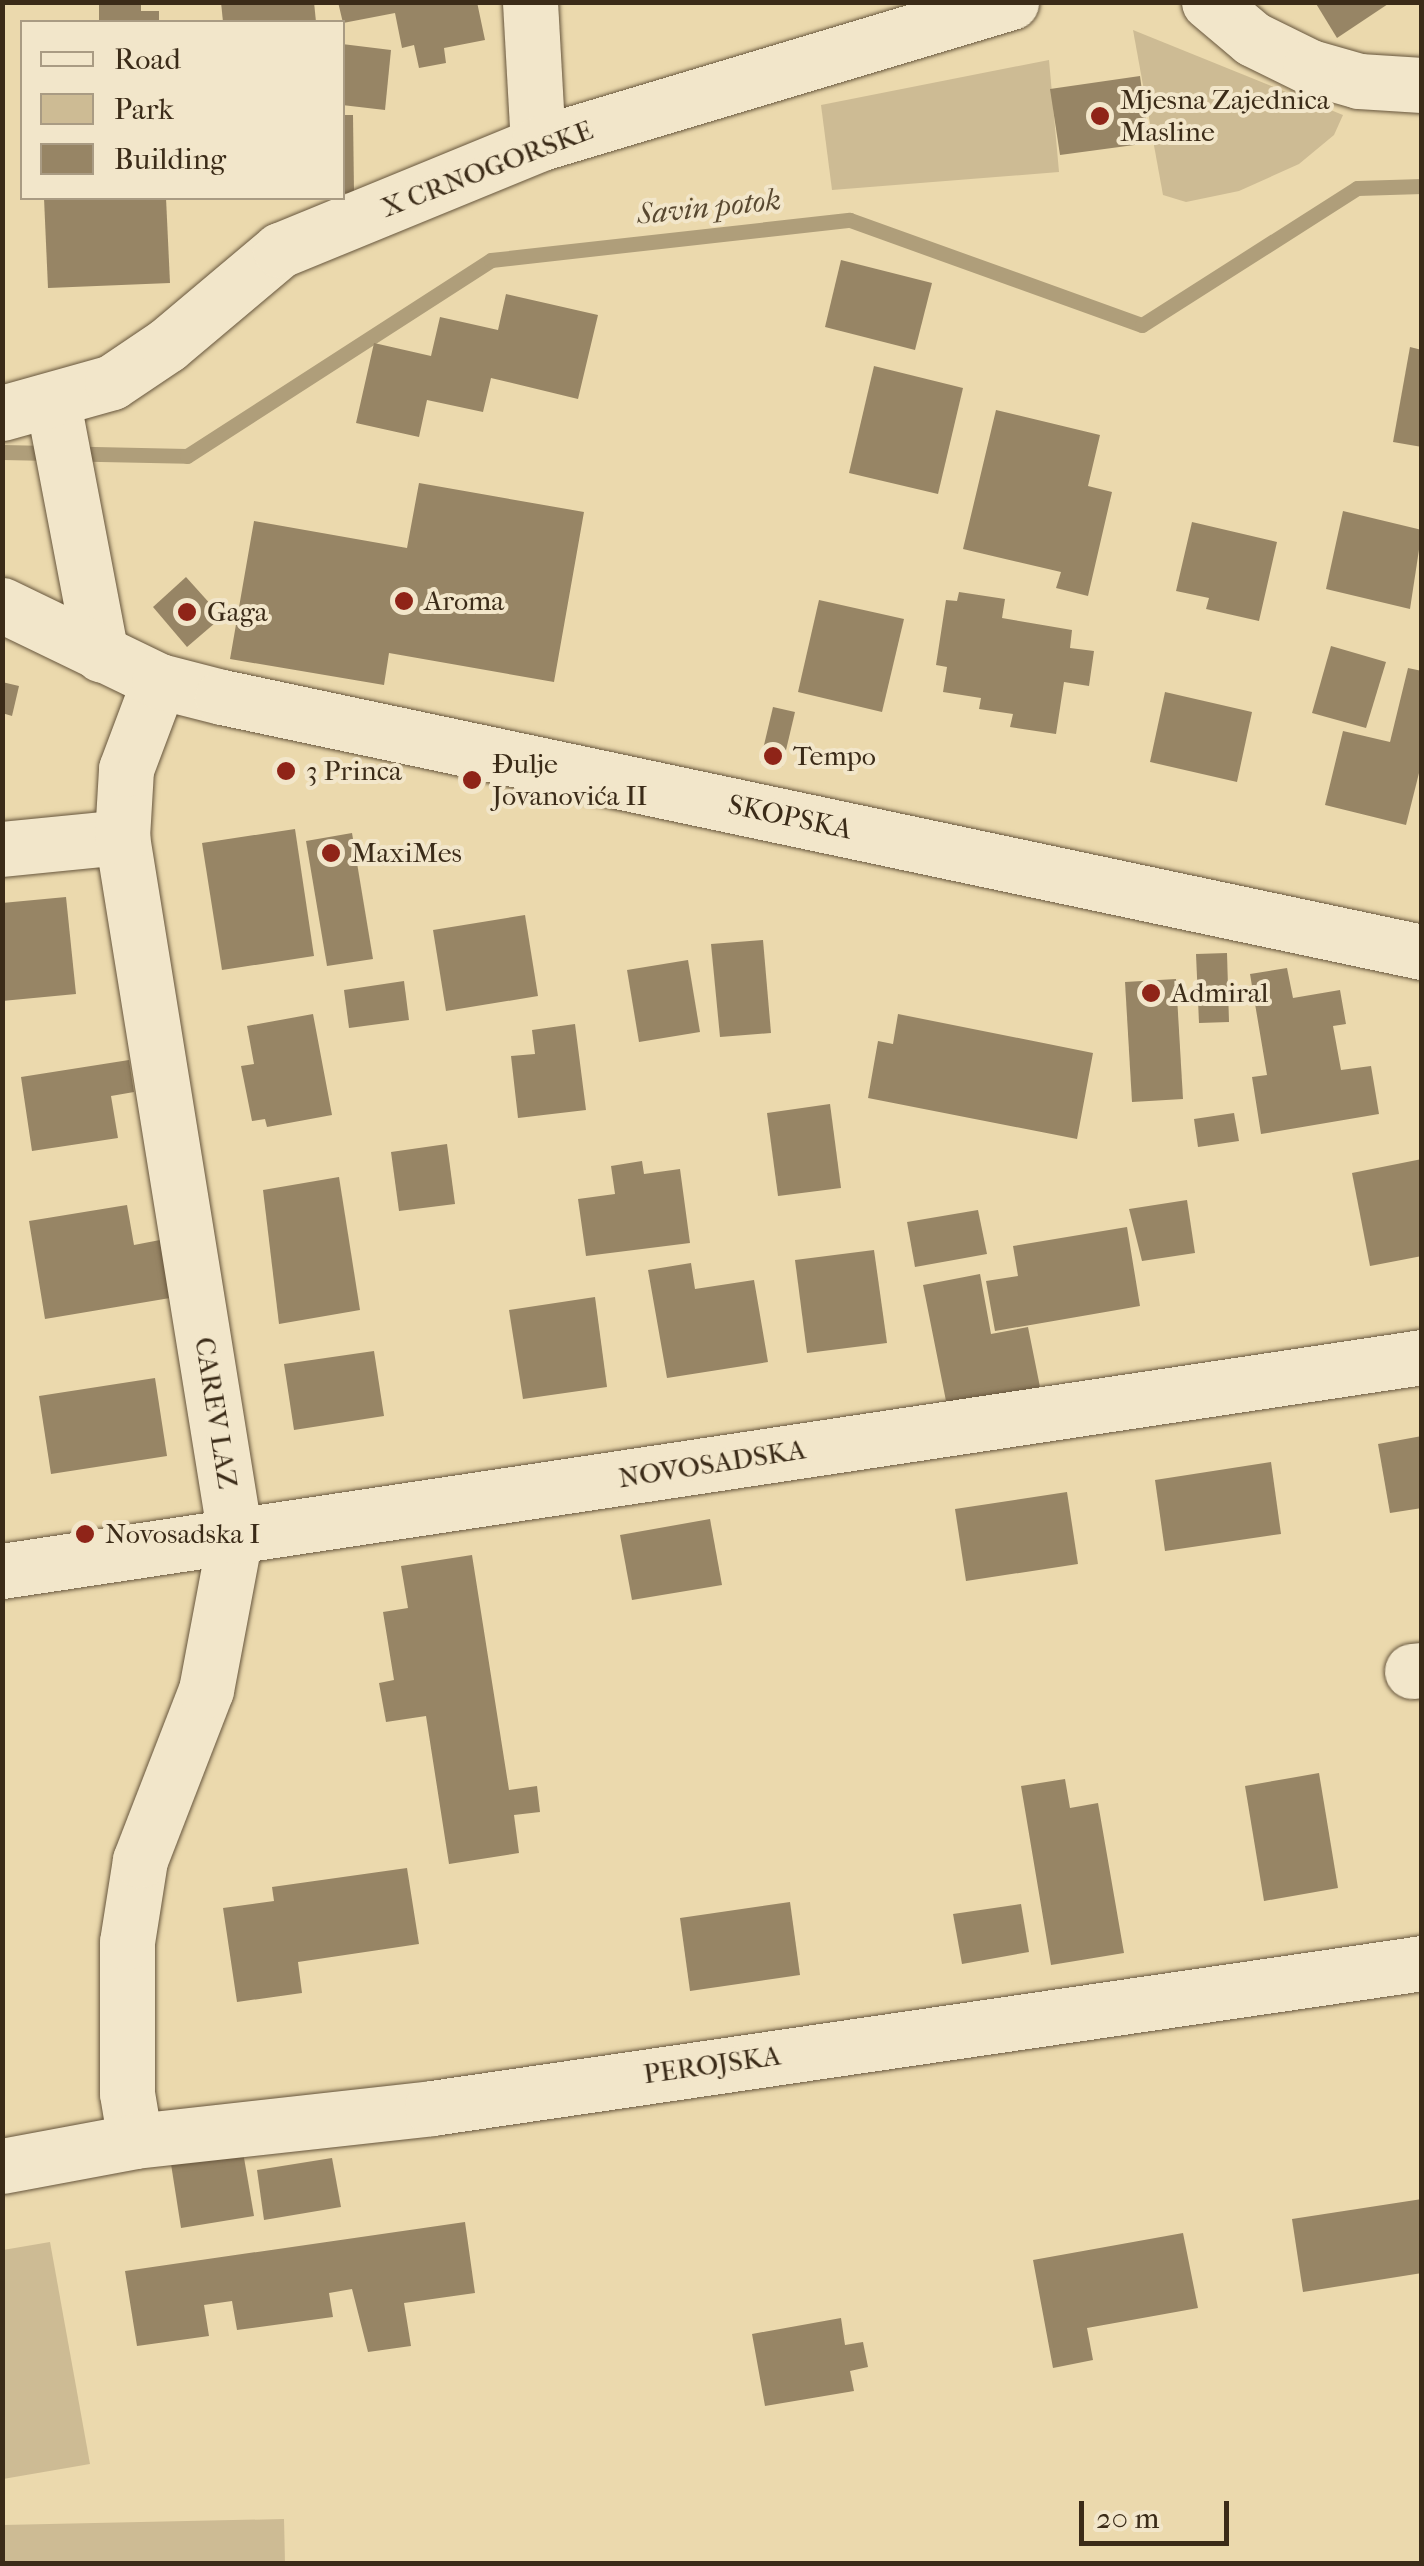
<!DOCTYPE html>
<html>
<head>
<meta charset="utf-8">
<style>
	body { margin:0 }
	#map { position:relative; width:1424px; height:2566px; overflow:hidden; background:#ebd9ad; font-family:"IM FELL French Canon",serif }
	div>[style] { position:absolute }
	[style*='--x'] { left:calc(var(--x)*1px); top:calc(var(--y)*1px); width:calc(var(--w)*1px); rotate:calc(var(--a)*1deg) }
	.green>* { inset:0; background:#cdbb94 }
	.stream>* { height:15px; margin:-7.5px; padding:0 7.5px; transform-origin:7.5px; border-radius:7.5px; background:#af9e7a }
	.building>* { inset:0; background:#978565 }
	.roads { filter:drop-shadow(0 0 2px #67563d) drop-shadow(0 0 2px #67563d) }
	.minor>* { height:55px; margin:-27.5px; padding:0 27.5px; transform-origin:27.5px; border-radius:27.5px; background:#f2e6ca }
	.tertiary>* { height:55px; margin:-27.5px; padding:0 27.5px; transform-origin:27.5px; border-radius:27.5px; background:#f2e6ca }
	.dots>* { width:28px; height:28px; translate:-50% -50%; box-sizing:border-box; border:5px solid #f2e6ca; border-radius:50% }
	span { translate:-50% -50%; white-space:nowrap; text-align:center; line-height:1.15; -webkit-text-stroke:8px #f2e6ca; paint-order:stroke }
	.poi-label { font-size:28px; color:#3b2b18 }
	.left { translate:0 -50%; text-align:left }
	.street-label { font-size:28px; color:#3b2b18 }
	.water-label { font-size:30px; color:#584830; font-style:italic }
	.frame { position:absolute; inset:0; border:5px solid #3b2b18; pointer-events:none }
	.legend { position:absolute; left:20px; top:20px; width:325px; height:180px; box-sizing:border-box; background:#f2e6ca; border:2px solid #a99b83; margin:0; padding:12px 18px; list-style:none; font-size:30px; color:#3b2b18 }
	.legend li { display:flex; align-items:center; gap:20px; height:50px }
	.legend b { width:50px; border:2px solid #a99b83 }
	.scale { position:absolute; left:1079px; top:2501px; width:150px; height:45px; box-sizing:border-box; border:5px solid #3b2b18; border-top:0; padding-left:12px; font-size:30px; line-height:35px; white-space:nowrap; color:#3b2b18; -webkit-text-stroke:8px #f2e6ca; paint-order:stroke }
</style>
</head>
<body>
<div id="map">
	<div class="green">
		<i style="clip-path:polygon(1133px 30px,1343px 115px,1334px 135px,1299px 164px,1239px 191px,1186px 202px,1163px 195px)"></i>
		<i style="clip-path:polygon(1049px 60px,1059px 172px,832px 190px,821px 105px)"></i>
		<i style="clip-path:polygon(50px 2242px,90px 2464px,3px 2479px,3px 2250px)"></i>
		<i style="clip-path:polygon(284px 2519px,285px 2563px,3px 2563px,3px 2525px)"></i>
	</div>
	<div class="stream">
		<i style="--x:2;--y:452;--w:185;--a:1.2"></i>
		<i style="--x:187;--y:456;--w:362;--a:-32.8"></i>
		<i style="--x:491;--y:260;--w:361;--a:-6.4"></i>
		<i style="--x:850;--y:220;--w:310;--a:19.8"></i>
		<i style="--x:1142;--y:325;--w:255;--a:-32.5"></i>
		<i style="--x:1357;--y:188;--w:65;--a:-1.8"></i>
	</div>
	<div class="building">
		<i style="clip-path:polygon(99px 2px,141px 2px,141px 11px,159px 11px,159px 22px,99px 22px)"></i>
		<i style="clip-path:polygon(221px 2px,314px 2px,316px 22px,223px 22px)"></i>
		<i style="clip-path:polygon(338px 2px,477px 2px,485px 40px,444px 48px,446px 63px,419px 68px,414px 45px,402px 48px,395px 13px,343px 23px)"></i>
		<i style="clip-path:polygon(1315px 2px,1391px 2px,1337px 38px)"></i>
		<i style="clip-path:polygon(342px 44px,391px 50px,385px 110px,342px 105px)"></i>
		<i style="clip-path:polygon(1140px 76px,1149px 143px,1060px 155px,1050px 89px)"></i>
		<i style="clip-path:polygon(342px 115px,353px 115px,354px 193px,342px 193px)"></i>
		<i style="clip-path:polygon(44px 198px,166px 198px,170px 283px,48px 288px)"></i>
		<i style="clip-path:polygon(841px 260px,932px 283px,915px 350px,825px 327px)"></i>
		<i style="clip-path:polygon(506px 294px,598px 315px,578px 399px,491px 378px,483px 412px,427px 400px,419px 437px,356px 423px,374px 343px,431px 356px,440px 317px,498px 330px)"></i>
		<i style="clip-path:polygon(1410px 347px,1422px 350px,1422px 447px,1393px 442px)"></i>
		<i style="clip-path:polygon(874px 366px,963px 388px,938px 494px,849px 473px)"></i>
		<i style="clip-path:polygon(996px 410px,1100px 435px,1088px 486px,1112px 492px,1088px 596px,1056px 588px,1061px 572px,963px 549px)"></i>
		<i style="clip-path:polygon(419px 483px,584px 512px,554px 682px,389px 653px,384px 685px,230px 659px,254px 521px,407px 548px)"></i>
		<i style="clip-path:polygon(1343px 511px,1422px 530px,1410px 609px,1326px 589px)"></i>
		<i style="clip-path:polygon(1192px 522px,1277px 542px,1259px 621px,1206px 609px,1209px 598px,1176px 591px)"></i>
		<i style="clip-path:polygon(186px 577px,222px 617px,187px 647px,153px 607px)"></i>
		<i style="clip-path:polygon(959px 592px,1005px 599px,1002px 618px,1072px 630px,1070px 648px,1094px 651px,1089px 686px,1064px 682px,1056px 734px,1010px 727px,1013px 714px,979px 709px,981px 698px,943px 692px,947px 667px,936px 665px,946px 600px,957px 601px)"></i>
		<i style="clip-path:polygon(819px 600px,904px 619px,882px 712px,798px 692px)"></i>
		<i style="clip-path:polygon(1331px 646px,1386px 662px,1366px 728px,1312px 713px)"></i>
		<i style="clip-path:polygon(1408px 668px,1422px 671px,1422px 761px,1406px 825px,1325px 805px,1343px 731px,1390px 742px)"></i>
		<i style="clip-path:polygon(2px 682px,19px 686px,12px 716px,2px 713px)"></i>
		<i style="clip-path:polygon(1165px 692px,1252px 712px,1237px 782px,1150px 762px)"></i>
		<i style="clip-path:polygon(773px 707px,795px 712px,782px 767px,760px 762px)"></i>
		<i style="clip-path:polygon(295px 829px,314px 956px,222px 970px,202px 843px)"></i>
		<i style="clip-path:polygon(352px 833px,373px 959px,327px 966px,306px 841px)"></i>
		<i style="clip-path:polygon(66px 897px,76px 994px,2px 1001px,2px 903px)"></i>
		<i style="clip-path:polygon(525px 915px,538px 996px,446px 1011px,433px 930px)"></i>
		<i style="clip-path:polygon(763px 940px,771px 1033px,720px 1037px,711px 944px)"></i>
		<i style="clip-path:polygon(1227px 953px,1229px 1022px,1199px 1023px,1196px 954px)"></i>
		<i style="clip-path:polygon(688px 960px,700px 1032px,639px 1042px,627px 970px)"></i>
		<i style="clip-path:polygon(1287px 968px,1293px 998px,1340px 990px,1346px 1024px,1333px 1026px,1341px 1070px,1371px 1066px,1379px 1114px,1261px 1134px,1252px 1077px,1267px 1075px,1250px 974px)"></i>
		<i style="clip-path:polygon(1176px 979px,1183px 1099px,1132px 1102px,1125px 982px)"></i>
		<i style="clip-path:polygon(404px 981px,409px 1020px,349px 1028px,344px 990px)"></i>
		<i style="clip-path:polygon(313px 1014px,332px 1115px,267px 1127px,265px 1119px,252px 1121px,241px 1066px,254px 1064px,247px 1026px)"></i>
		<i style="clip-path:polygon(898px 1014px,1093px 1053px,1077px 1139px,868px 1098px,878px 1041px,893px 1044px)"></i>
		<i style="clip-path:polygon(575px 1024px,586px 1110px,518px 1118px,511px 1056px,535px 1054px,532px 1030px)"></i>
		<i style="clip-path:polygon(129px 1060px,134px 1092px,111px 1096px,118px 1138px,32px 1151px,21px 1077px)"></i>
		<i style="clip-path:polygon(830px 1104px,841px 1188px,778px 1196px,767px 1113px)"></i>
		<i style="clip-path:polygon(1234px 1113px,1239px 1141px,1198px 1147px,1194px 1119px)"></i>
		<i style="clip-path:polygon(447px 1144px,455px 1204px,399px 1211px,391px 1152px)"></i>
		<i style="clip-path:polygon(1422px 1159px,1422px 1256px,1370px 1266px,1352px 1173px)"></i>
		<i style="clip-path:polygon(642px 1161px,644px 1174px,680px 1169px,690px 1243px,586px 1256px,578px 1199px,615px 1194px,611px 1166px)"></i>
		<i style="clip-path:polygon(339px 1177px,360px 1310px,279px 1324px,263px 1190px)"></i>
		<i style="clip-path:polygon(1187px 1200px,1195px 1253px,1142px 1261px,1129px 1209px)"></i>
		<i style="clip-path:polygon(127px 1205px,134px 1245px,160px 1240px,170px 1298px,45px 1319px,29px 1221px)"></i>
		<i style="clip-path:polygon(978px 1210px,987px 1254px,915px 1267px,907px 1222px)"></i>
		<i style="clip-path:polygon(1127px 1227px,1140px 1306px,995px 1331px,986px 1281px,1018px 1276px,1013px 1246px)"></i>
		<i style="clip-path:polygon(874px 1250px,887px 1343px,807px 1353px,795px 1260px)"></i>
		<i style="clip-path:polygon(691px 1263px,695px 1289px,754px 1280px,768px 1362px,667px 1378px,648px 1270px)"></i>
		<i style="clip-path:polygon(980px 1274px,991px 1334px,1028px 1327px,1040px 1387px,947px 1406px,923px 1285px)"></i>
		<i style="clip-path:polygon(595px 1297px,607px 1387px,523px 1399px,509px 1310px)"></i>
		<i style="clip-path:polygon(374px 1351px,384px 1416px,294px 1430px,284px 1364px)"></i>
		<i style="clip-path:polygon(155px 1378px,167px 1456px,51px 1474px,39px 1396px)"></i>
		<i style="clip-path:polygon(1422px 1436px,1422px 1508px,1390px 1513px,1378px 1444px)"></i>
		<i style="clip-path:polygon(1271px 1462px,1281px 1534px,1165px 1551px,1155px 1480px)"></i>
		<i style="clip-path:polygon(1067px 1492px,1078px 1564px,966px 1581px,955px 1509px)"></i>
		<i style="clip-path:polygon(710px 1519px,722px 1585px,632px 1600px,620px 1535px)"></i>
		<i style="clip-path:polygon(472px 1555px,509px 1790px,537px 1786px,540px 1812px,514px 1815px,519px 1853px,449px 1864px,426px 1716px,386px 1722px,379px 1683px,394px 1680px,383px 1612px,408px 1608px,401px 1566px)"></i>
		<i style="clip-path:polygon(1319px 1773px,1338px 1888px,1264px 1901px,1245px 1786px)"></i>
		<i style="clip-path:polygon(1065px 1779px,1070px 1808px,1098px 1803px,1124px 1953px,1051px 1965px,1021px 1786px)"></i>
		<i style="clip-path:polygon(407px 1868px,419px 1944px,298px 1962px,302px 1993px,237px 2002px,223px 1908px,274px 1901px,272px 1887px)"></i>
		<i style="clip-path:polygon(790px 1902px,800px 1975px,690px 1991px,680px 1918px)"></i>
		<i style="clip-path:polygon(1021px 1904px,1029px 1952px,962px 1964px,953px 1914px)"></i>
		<i style="clip-path:polygon(243px 2152px,254px 2216px,181px 2228px,171px 2164px)"></i>
		<i style="clip-path:polygon(332px 2158px,341px 2207px,264px 2220px,257px 2170px)"></i>
		<i style="clip-path:polygon(1422px 2199px,1422px 2273px,1303px 2292px,1292px 2219px)"></i>
		<i style="clip-path:polygon(465px 2222px,475px 2293px,404px 2303px,411px 2346px,368px 2352px,352px 2289px,329px 2293px,333px 2317px,237px 2330px,232px 2301px,204px 2305px,209px 2336px,137px 2346px,125px 2271px)"></i>
		<i style="clip-path:polygon(1183px 2233px,1198px 2308px,1087px 2328px,1093px 2360px,1053px 2368px,1033px 2260px)"></i>
		<i style="clip-path:polygon(841px 2318px,845px 2345px,863px 2342px,868px 2367px,850px 2371px,854px 2391px,765px 2406px,752px 2334px)"></i>
	</div>
	<div class="roads">
		<div class="minor">
			<i style="--x:530;--y:2;--w:142;--a:86.8"></i>
			<i style="--x:1209;--y:2;--w:57;--a:40.1"></i>
			<i style="--x:1253;--y:39;--w:64;--a:26.2"></i>
			<i style="--x:1310;--y:67;--w:51;--a:15.9"></i>
			<i style="--x:1359;--y:81;--w:63;--a:3.6"></i>
			<i style="--x:53;--y:403;--w:256;--a:79.2"></i>
			<i style="--x:2;--y:413;--w:114;--a:-15.7"></i>
			<i style="--x:112;--y:382;--w:66;--a:-33.9"></i>
			<i style="--x:167;--y:345;--w:148;--a:-40.1"></i>
			<i style="--x:280;--y:250;--w:279;--a:-22.3"></i>
			<i style="--x:538;--y:144;--w:494;--a:-16.7"></i>
			<i style="--x:2;--y:849;--w:121;--a:-5.7"></i>
			<i style="--x:2;--y:1571;--w:1436;--a:-8.57"></i>
			<i style="--x:1412;--y:1671;--w:10;--a:-6"></i>
			<i style="--x:135;--y:2141;--w:49;--a:-99.5"></i>
			<i style="--x:127;--y:2093;--w:151;--a:-90"></i>
			<i style="--x:127;--y:1942;--w:83;--a:-81"></i>
			<i style="--x:140;--y:1860;--w:182;--a:-68.8"></i>
			<i style="--x:206;--y:1690;--w:157;--a:-79.3"></i>
			<i style="--x:235;--y:1536;--w:708;--a:-99.18"></i>
			<i style="--x:122;--y:837;--w:68;--a:-86.6"></i>
			<i style="--x:126;--y:769;--w:94;--a:-69.4"></i>
			<i style="--x:2;--y:2166;--w:135;--a:-10.6"></i>
			<i style="--x:135;--y:2141;--w:299;--a:-6.3"></i>
			<i style="--x:432;--y:2108;--w:1001;--a:-8.33"></i>
		</div>
		<div class="tertiary">
			<i style="--x:2;--y:605;--w:174;--a:25.8"></i>
			<i style="--x:159;--y:681;--w:65;--a:14.3"></i>
			<i style="--x:222;--y:697;--w:1227;--a:12"></i>
		</div>
	</div>
	<div class="dots">
		<i style="left:1100px;top:116px;background:#8f2418"></i>
		<i style="left:404px;top:601px;background:#8f2418"></i>
		<i style="left:187px;top:612px;background:#8f2418"></i>
		<i style="left:773px;top:756px;background:#8f2418"></i>
		<i style="left:286px;top:771px;background:#8f2418"></i>
		<i style="left:472px;top:780px;background:#8f2418"></i>
		<i style="left:331px;top:853px;background:#8f2418"></i>
		<i style="left:1151px;top:993px;background:#8f2418"></i>
		<i style="left:85px;top:1534px;background:#8f2418"></i>
	</div>
	<div class="poi-label">
		<span class="left" style="left:1120px;top:116px">Mjesna Zajednica<br>Masline</span>
		<span class="left" style="left:424px;top:601px">Aroma</span>
		<span class="left" style="left:207px;top:612px">Gaga</span>
		<span class="left" style="left:793px;top:756px">Tempo</span>
		<span class="left" style="left:492px;top:780px">Đulje<br>Jovanovića II</span>
		<span class="left" style="left:306px;top:771px">3 Princa</span>
		<span class="left" style="left:351px;top:853px">MaxiMes</span>
		<span class="left" style="left:1171px;top:993px">Admiral</span>
		<span class="left" style="left:105px;top:1534px">Novosadska I</span>
	</div>
	<div class="street-label">
		<span style="left:487px;top:169px;rotate:-21deg">X CRNOGORSKE</span>
		<span style="left:790px;top:817px;rotate:12deg">SKOPSKA</span>
		<span style="left:216px;top:1413px;rotate:81deg">CAREV LAZ</span>
		<span style="left:712px;top:1464px;rotate:-9deg">NOVOSADSKA</span>
		<span style="left:712px;top:2065px;rotate:-8deg">PEROJSKA</span>
	</div>
	<div class="water-label">
		<span style="left:709px;top:208px;rotate:-6deg">Savin potok</span>
	</div>
	<div class="frame"></div>
	<ul class="legend">
	<li><b style="height:12px;background:#f2e6ca"></b>Road</li>
	<li><b style="height:28px;background:#cdbb94"></b>Park</li>
	<li><b style="height:28px;background:#978565"></b>Building</li>
	</ul>
	<div class="scale">20 m</div>
</div>
</body>
</html>
